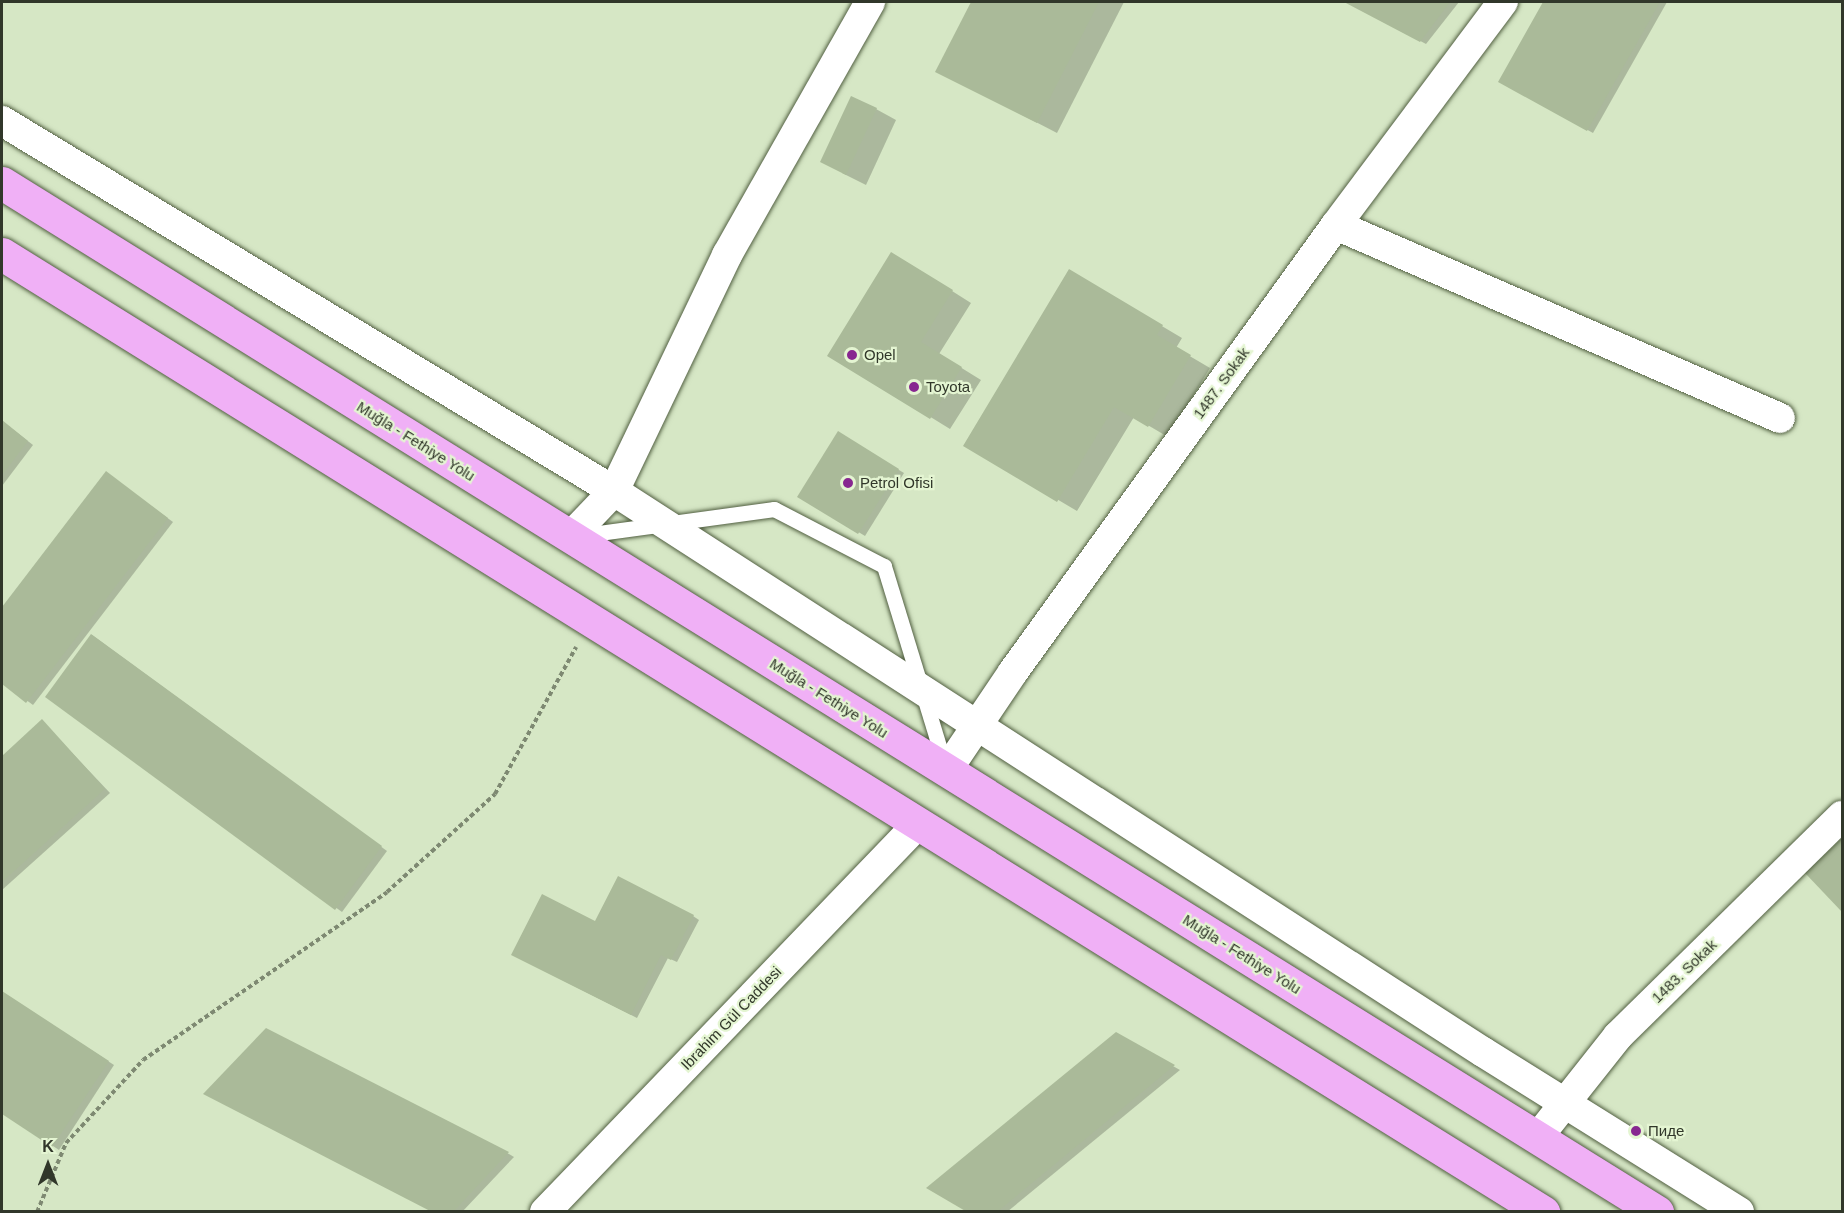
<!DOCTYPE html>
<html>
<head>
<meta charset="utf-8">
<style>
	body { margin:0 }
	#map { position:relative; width:1844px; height:1213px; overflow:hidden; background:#d6e7c5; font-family:Helvetica,sans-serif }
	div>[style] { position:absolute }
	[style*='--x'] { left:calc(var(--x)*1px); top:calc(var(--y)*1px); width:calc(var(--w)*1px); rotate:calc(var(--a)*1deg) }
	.shadow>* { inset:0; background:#0003 }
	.building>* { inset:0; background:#aaba99 }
	.path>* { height:4px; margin-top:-2px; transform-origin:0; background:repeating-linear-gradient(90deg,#7e8972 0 4.5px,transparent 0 7.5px) }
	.roads { filter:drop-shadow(0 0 2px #515f41) drop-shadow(0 0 2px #515f41) }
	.lane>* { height:15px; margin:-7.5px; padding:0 7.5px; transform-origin:7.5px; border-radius:7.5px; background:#fff }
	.street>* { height:30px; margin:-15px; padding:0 15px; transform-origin:15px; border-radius:15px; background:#fff }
	.highway>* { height:33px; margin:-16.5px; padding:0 16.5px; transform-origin:16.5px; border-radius:16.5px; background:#f0b0f6 }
	.dots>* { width:16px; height:16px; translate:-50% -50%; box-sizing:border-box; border:3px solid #e4f5d2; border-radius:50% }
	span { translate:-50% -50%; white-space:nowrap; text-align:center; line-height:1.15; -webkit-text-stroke:4.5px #e4f5d2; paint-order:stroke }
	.poi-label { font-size:15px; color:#31372a }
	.left { translate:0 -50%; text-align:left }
	.street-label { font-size:15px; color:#31372a }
	.frame { position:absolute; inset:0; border:3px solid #31372a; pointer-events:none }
	.north { position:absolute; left:18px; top:1135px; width:60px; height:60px; -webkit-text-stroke:4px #e4f5d2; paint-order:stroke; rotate:0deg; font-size:16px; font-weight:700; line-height:24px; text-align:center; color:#31372a }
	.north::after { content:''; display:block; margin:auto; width:21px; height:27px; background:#31372a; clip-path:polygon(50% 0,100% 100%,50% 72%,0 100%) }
</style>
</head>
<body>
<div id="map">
	<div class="shadow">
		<i style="clip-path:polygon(972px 2px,1124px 2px,1057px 133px,937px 71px)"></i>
		<i style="clip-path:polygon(1347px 2px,1459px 2px,1426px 44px)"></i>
		<i style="clip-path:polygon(1545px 2px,1667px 2px,1593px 133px,1500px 81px)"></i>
		<i style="clip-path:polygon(876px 109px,896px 120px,866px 185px,842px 173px)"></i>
		<i style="clip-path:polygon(911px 265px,971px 303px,939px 354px,981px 380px,950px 429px,830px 355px)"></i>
		<i style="clip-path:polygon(1069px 271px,1182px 338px,1176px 348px,1210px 368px,1168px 437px,1134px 417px,1077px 511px,965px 445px)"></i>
		<i style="clip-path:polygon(2px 421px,33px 445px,2px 486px)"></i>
		<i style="clip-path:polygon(838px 433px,904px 473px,865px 536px,799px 496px)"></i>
		<i style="clip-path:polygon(106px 473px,173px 522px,33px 705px,2px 682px,2px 609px)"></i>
		<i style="clip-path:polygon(92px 635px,387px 851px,342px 912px,47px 697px)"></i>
		<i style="clip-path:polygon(42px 721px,110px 793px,2px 890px,2px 758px)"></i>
		<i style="clip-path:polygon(1842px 840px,1842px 910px,1808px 873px)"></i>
		<i style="clip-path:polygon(693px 916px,699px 920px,677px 962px,668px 958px,637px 1018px,519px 958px,595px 923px)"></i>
		<i style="clip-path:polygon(2px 992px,114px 1065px,59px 1150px,2px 1112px)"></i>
		<i style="clip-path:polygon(266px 1030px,509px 1154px,514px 1157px,462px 1212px,434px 1212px)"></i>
		<i style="clip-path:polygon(1116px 1034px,1180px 1070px,1007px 1212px,970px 1212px)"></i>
	</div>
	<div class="building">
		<i style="clip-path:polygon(971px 2px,1099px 2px,1037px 123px,935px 72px)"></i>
		<i style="clip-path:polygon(1344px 2px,1450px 2px,1420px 42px)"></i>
		<i style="clip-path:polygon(1543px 2px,1660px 2px,1587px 131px,1498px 82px)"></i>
		<i style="clip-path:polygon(851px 96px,877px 108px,846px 175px,820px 162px)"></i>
		<i style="clip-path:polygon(891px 252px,953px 290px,921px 342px,962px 367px,930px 419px,827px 356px)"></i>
		<i style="clip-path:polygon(1069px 269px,1163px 325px,1157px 335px,1191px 355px,1148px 427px,1114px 407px,1057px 502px,963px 446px)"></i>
		<i style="clip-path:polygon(2px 420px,28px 441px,2px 475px)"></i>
		<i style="clip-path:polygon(838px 431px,899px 469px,858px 534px,797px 497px)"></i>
		<i style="clip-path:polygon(106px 471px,168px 518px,26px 703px,2px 684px,2px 607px)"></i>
		<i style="clip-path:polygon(91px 634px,382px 846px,335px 910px,45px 697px)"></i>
		<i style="clip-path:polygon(42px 719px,105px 789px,2px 882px,2px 756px)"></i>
		<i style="clip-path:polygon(1842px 838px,1842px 912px,1805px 873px)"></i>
		<i style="clip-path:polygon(618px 876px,694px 915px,671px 960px,661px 955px,631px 1015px,511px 955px,542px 894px,595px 921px)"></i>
		<i style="clip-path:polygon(2px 991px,109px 1061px,52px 1147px,2px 1114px)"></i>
		<i style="clip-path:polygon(266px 1028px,509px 1152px,453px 1212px,432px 1212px,203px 1094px)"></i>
		<i style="clip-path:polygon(1116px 1032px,1175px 1065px,997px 1212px,967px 1212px,926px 1188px)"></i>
	</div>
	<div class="path">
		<i style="--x:37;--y:1212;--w:75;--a:-67.2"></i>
		<i style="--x:66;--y:1143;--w:113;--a:-47.1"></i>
		<i style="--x:143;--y:1060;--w:296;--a:-34.5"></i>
		<i style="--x:387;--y:892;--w:146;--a:-42.2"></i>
		<i style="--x:495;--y:794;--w:168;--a:-61.1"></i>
	</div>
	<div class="roads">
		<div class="lane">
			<i style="--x:577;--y:536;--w:199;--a:-7.8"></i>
			<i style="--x:774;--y:509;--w:124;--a:27.4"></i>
			<i style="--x:884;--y:566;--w:208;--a:73"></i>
		</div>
		<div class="street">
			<i style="--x:2;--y:121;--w:715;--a:31.16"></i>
			<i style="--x:614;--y:491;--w:1034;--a:32.85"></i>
			<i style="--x:1483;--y:1052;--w:302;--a:32"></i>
			<i style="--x:1336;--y:225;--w:484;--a:23.5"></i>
			<i style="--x:570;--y:537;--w:64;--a:-46.3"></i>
			<i style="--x:614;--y:491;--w:262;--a:-64.4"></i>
			<i style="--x:727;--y:255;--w:291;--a:-60.5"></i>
			<i style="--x:947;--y:770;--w:118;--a:-56"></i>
			<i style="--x:1013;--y:672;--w:551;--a:-54.15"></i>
			<i style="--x:1336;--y:225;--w:279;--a:-53.2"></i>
			<i style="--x:1538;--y:1137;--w:129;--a:-51.6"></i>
			<i style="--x:1618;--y:1036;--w:314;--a:-44.5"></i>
			<i style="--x:545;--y:1212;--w:537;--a:-46.13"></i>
		</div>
		<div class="highway">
			<i style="--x:2;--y:183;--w:1949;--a:31.87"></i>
			<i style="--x:2;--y:254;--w:1815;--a:31.87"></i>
		</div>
	</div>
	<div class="dots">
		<i style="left:852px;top:355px;background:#872790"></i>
		<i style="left:914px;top:387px;background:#872790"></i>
		<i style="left:848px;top:483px;background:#872790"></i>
		<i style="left:1636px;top:1131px;background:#872790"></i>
	</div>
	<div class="poi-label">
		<span class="left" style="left:864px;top:355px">Opel</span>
		<span class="left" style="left:926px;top:387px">Toyota</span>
		<span class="left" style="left:860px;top:483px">Petrol Ofisi</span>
		<span class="left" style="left:1648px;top:1131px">Пиде</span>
	</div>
	<div class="street-label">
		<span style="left:1221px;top:383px;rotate:-54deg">1487. Sokak</span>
		<span style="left:416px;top:441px;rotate:32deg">Muğla - Fethiye Yolu</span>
		<span style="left:829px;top:698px;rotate:32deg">Muğla - Fethiye Yolu</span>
		<span style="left:1242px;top:954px;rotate:32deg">Muğla - Fethiye Yolu</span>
		<span style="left:1684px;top:971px;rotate:-44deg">1483. Sokak</span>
		<span style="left:731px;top:1018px;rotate:-46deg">Ibrahim Gül Caddesi</span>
	</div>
	<div class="frame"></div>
	<div class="north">K</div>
</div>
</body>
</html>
